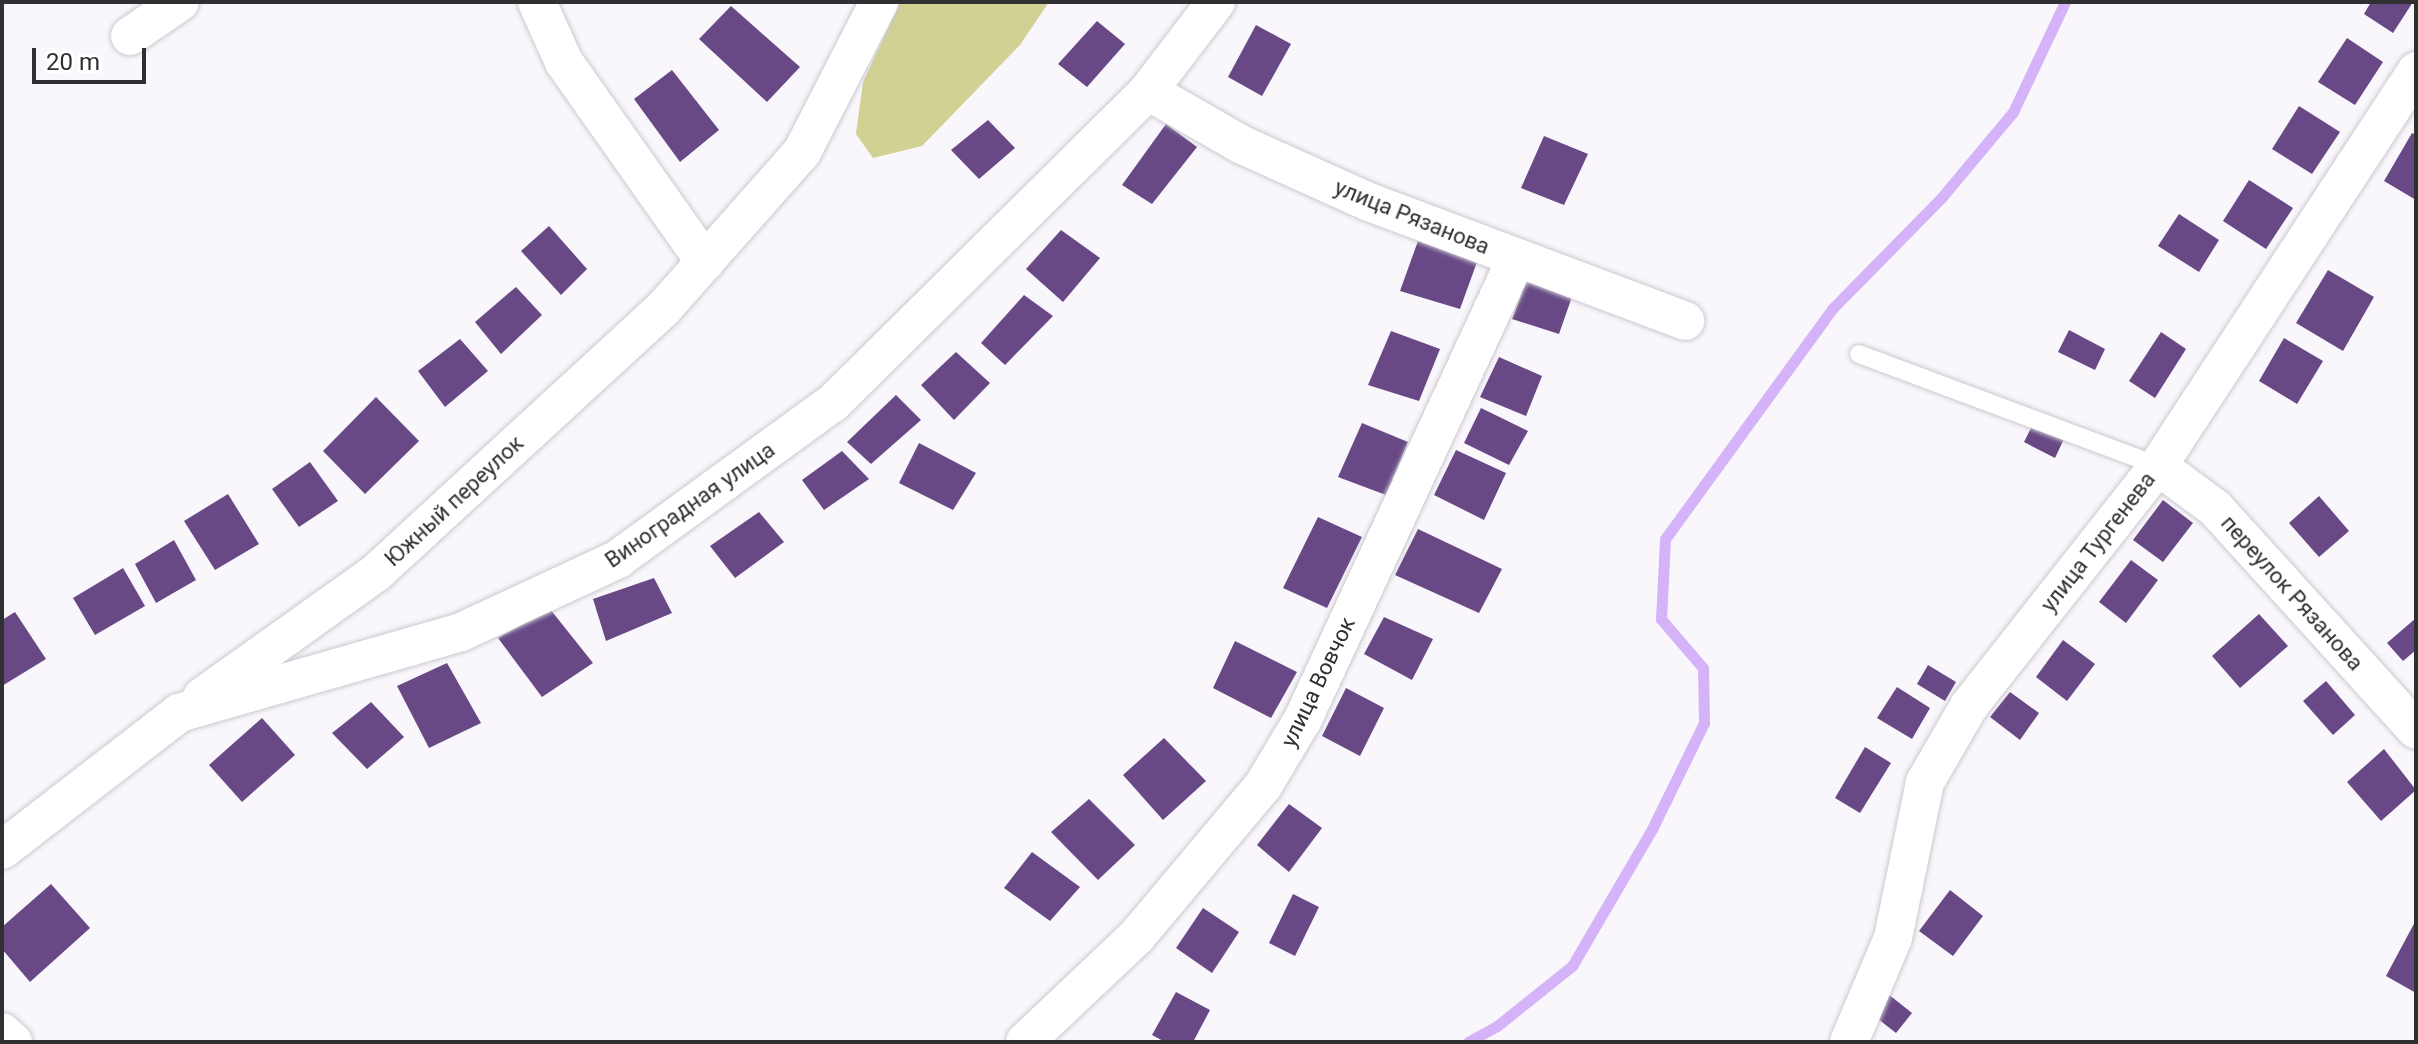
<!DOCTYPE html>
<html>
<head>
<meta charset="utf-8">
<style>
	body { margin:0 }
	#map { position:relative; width:2418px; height:1044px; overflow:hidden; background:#f9f6fc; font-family:Roboto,sans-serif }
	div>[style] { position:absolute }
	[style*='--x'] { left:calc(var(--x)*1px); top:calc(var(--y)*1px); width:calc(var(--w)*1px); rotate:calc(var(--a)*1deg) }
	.green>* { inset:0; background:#d1d193 }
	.stream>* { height:11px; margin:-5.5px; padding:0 5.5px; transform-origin:5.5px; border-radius:5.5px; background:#d5b3f9 }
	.building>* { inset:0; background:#684986 }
	.roads { filter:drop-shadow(0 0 2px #cbc9cf) drop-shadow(0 0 2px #cbc9cf) }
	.lane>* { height:18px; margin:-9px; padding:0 9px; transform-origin:9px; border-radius:9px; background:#fff }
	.street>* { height:38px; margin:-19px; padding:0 19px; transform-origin:19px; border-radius:19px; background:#fff }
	span { translate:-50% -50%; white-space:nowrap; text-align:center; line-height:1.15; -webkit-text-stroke:8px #fff; paint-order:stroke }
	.street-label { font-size:22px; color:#302f32 }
	.frame { position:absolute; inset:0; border:4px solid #302f32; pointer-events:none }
	.scale { position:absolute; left:32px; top:48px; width:114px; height:36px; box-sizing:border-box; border:4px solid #302f32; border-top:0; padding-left:10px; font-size:24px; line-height:28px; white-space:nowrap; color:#302f32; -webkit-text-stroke:6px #fff; paint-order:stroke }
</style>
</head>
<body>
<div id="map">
	<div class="green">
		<i style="clip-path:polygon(900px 2px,1049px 2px,1020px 45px,922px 146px,873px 158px,856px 134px,863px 82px)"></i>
	</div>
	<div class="stream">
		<i style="--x:1468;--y:1042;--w:33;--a:-29"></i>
		<i style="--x:1497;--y:1026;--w:96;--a:-38.7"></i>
		<i style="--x:1572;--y:966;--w:159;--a:-59.7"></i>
		<i style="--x:1652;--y:829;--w:118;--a:-63.9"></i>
		<i style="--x:1704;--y:723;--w:55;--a:-91"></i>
		<i style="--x:1703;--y:668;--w:65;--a:-130.6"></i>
		<i style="--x:1661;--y:619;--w:80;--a:-87.1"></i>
		<i style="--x:1665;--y:539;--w:286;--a:-54"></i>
		<i style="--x:1833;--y:308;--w:156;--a:-45.5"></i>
		<i style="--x:1942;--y:197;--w:111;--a:-50.1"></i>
		<i style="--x:2013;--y:112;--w:122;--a:-64.7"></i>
	</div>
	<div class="building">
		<i style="clip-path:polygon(2371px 2px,2413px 2px,2393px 33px,2364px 14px)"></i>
		<i style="clip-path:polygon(731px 6px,800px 67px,767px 102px,699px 39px)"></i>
		<i style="clip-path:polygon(1097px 21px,1125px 44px,1087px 87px,1058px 64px)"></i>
		<i style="clip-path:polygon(1256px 25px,1291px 44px,1262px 96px,1228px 77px)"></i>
		<i style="clip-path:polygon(2347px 38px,2383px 62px,2355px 105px,2318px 82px)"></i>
		<i style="clip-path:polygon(672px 70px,719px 130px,680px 162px,634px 99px)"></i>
		<i style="clip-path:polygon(2299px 106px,2340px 132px,2312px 174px,2272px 149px)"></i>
		<i style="clip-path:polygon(988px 120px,1015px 148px,979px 179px,951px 150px)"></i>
		<i style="clip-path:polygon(1166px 124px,1197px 147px,1152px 204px,1122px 185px)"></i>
		<i style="clip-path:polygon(2412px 133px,2416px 135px,2416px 200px,2384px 181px)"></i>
		<i style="clip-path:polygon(1544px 136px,1588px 154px,1564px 205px,1521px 188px)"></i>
		<i style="clip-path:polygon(2249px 180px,2293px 208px,2266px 249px,2223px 221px)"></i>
		<i style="clip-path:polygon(2179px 214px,2219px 240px,2199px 272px,2158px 246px)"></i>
		<i style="clip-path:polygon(549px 226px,587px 269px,561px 295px,521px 251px)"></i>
		<i style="clip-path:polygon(1061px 230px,1100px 258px,1063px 302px,1026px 269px)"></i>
		<i style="clip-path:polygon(1418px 241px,1477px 262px,1460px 309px,1400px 291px)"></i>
		<i style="clip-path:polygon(2328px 270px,2374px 297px,2343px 351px,2296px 323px)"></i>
		<i style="clip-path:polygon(1529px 275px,1574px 291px,1559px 334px,1512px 319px)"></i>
		<i style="clip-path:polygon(516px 287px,542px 315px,501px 354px,475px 322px)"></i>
		<i style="clip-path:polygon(1024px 295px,1053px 316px,1005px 365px,981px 343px)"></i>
		<i style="clip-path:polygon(2069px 330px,2105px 349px,2095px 370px,2058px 352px)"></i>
		<i style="clip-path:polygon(1391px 331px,1440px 349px,1419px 401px,1368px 385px)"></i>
		<i style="clip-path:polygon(2161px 332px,2186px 349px,2155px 398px,2129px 381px)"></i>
		<i style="clip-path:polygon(2284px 338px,2323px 361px,2297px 404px,2259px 381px)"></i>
		<i style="clip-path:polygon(460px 339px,488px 371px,445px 407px,418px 371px)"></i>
		<i style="clip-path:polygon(956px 352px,990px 383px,954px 420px,921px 385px)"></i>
		<i style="clip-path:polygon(1499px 357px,1542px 376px,1526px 416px,1480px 397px)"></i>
		<i style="clip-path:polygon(896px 395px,921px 420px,871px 464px,847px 442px)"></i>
		<i style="clip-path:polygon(376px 397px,419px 441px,365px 494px,323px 451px)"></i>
		<i style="clip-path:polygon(1481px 408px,1528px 431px,1509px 465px,1464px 443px)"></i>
		<i style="clip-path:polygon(1362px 423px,1408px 442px,1386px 495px,1338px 477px)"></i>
		<i style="clip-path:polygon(2033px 424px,2064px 439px,2055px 458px,2024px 442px)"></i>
		<i style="clip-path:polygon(919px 443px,976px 473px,953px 510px,899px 483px)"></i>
		<i style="clip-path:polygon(1456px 450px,1506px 473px,1484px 520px,1434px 495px)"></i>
		<i style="clip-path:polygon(842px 451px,869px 479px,824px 510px,802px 480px)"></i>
		<i style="clip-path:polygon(310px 462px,338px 501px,299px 527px,272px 489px)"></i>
		<i style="clip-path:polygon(228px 494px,259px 544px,215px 570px,184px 521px)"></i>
		<i style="clip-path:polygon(2319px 496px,2349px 531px,2319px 557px,2289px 523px)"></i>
		<i style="clip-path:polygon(2163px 500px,2193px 523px,2163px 562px,2133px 540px)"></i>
		<i style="clip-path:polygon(759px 512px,784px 542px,735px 578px,710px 546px)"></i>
		<i style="clip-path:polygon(1318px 517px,1362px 537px,1327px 608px,1283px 588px)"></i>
		<i style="clip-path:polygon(1418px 529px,1502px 569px,1479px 613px,1395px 575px)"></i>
		<i style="clip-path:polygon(174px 540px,196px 580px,156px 603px,135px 564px)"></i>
		<i style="clip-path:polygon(2131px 560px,2158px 580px,2126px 623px,2099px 602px)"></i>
		<i style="clip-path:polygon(123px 568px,145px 606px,95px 635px,73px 598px)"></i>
		<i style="clip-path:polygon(654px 578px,672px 613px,606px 641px,593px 599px)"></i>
		<i style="clip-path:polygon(550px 609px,593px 663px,542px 697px,498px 638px)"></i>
		<i style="clip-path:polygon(15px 612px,46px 659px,2px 686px,2px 620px)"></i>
		<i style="clip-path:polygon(2259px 614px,2288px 646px,2240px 688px,2212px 656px)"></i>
		<i style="clip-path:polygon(1384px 617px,1433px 639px,1412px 680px,1364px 654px)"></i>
		<i style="clip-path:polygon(2416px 618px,2416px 650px,2403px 661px,2387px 643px)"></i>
		<i style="clip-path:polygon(2063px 640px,2095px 664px,2067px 701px,2036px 677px)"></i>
		<i style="clip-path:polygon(1235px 641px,1297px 672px,1271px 718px,1213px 688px)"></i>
		<i style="clip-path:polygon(447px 663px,481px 723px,429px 748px,397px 686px)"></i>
		<i style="clip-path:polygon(1928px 665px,1956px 682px,1945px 701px,1917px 684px)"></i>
		<i style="clip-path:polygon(2326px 681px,2355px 715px,2333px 735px,2303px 701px)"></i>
		<i style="clip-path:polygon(1897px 687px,1930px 708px,1912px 739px,1877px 718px)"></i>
		<i style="clip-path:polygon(1346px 688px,1384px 708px,1360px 756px,1322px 736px)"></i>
		<i style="clip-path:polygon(2010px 692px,2039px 713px,2020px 740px,1990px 717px)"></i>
		<i style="clip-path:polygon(371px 702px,404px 737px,367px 769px,332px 733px)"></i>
		<i style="clip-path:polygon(262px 718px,295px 755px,242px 802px,209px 765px)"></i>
		<i style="clip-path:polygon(1164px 738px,1206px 781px,1163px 820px,1123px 775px)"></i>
		<i style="clip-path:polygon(1865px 747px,1891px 763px,1860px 813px,1835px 798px)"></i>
		<i style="clip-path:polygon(2384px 749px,2416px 790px,2381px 821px,2347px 782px)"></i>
		<i style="clip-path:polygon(1089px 799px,1135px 845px,1098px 880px,1051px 832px)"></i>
		<i style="clip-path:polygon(1289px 804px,1322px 828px,1289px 872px,1257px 845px)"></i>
		<i style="clip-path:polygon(1032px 852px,1080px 887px,1050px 921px,1004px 888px)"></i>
		<i style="clip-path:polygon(51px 884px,90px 928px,30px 982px,2px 949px,2px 927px)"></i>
		<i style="clip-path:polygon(1950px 890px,1983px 916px,1953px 956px,1919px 931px)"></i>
		<i style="clip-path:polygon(1293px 894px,1319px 907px,1295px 956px,1269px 943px)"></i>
		<i style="clip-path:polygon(1203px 908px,1239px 932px,1212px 973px,1176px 948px)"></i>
		<i style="clip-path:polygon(2416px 920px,2416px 993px,2386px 976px)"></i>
		<i style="clip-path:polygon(1176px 992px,1210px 1010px,1193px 1042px,1165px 1042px,1152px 1035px)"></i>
		<i style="clip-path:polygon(1888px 994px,1912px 1013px,1896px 1033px,1873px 1015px)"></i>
	</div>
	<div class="roads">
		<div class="lane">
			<i style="--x:1859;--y:354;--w:319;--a:20.5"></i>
		</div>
		<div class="street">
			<i style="--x:537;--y:2;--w:66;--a:65.8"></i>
			<i style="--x:564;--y:62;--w:245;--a:54.8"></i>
			<i style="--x:130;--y:36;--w:60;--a:-34.2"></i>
			<i style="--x:1148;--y:91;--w:106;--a:29.9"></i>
			<i style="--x:1240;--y:144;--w:141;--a:24.2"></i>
			<i style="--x:1369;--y:202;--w:338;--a:20.6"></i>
			<i style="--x:2158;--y:466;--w:71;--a:36.4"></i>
			<i style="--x:2215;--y:508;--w:299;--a:47.8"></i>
			<i style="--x:202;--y:697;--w:215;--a:-35.5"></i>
			<i style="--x:377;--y:572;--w:389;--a:-42.6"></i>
			<i style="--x:663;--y:309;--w:210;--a:-48.5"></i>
			<i style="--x:802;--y:152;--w:169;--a:-62.8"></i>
			<i style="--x:2;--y:850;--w:224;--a:-37.7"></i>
			<i style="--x:179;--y:713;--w:293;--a:-16"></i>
			<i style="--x:461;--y:632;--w:173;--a:-24.9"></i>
			<i style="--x:618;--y:559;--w:266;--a:-36"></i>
			<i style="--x:833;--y:403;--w:443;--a:-44.7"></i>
			<i style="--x:1148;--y:91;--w:112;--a:-52.6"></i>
			<i style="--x:2;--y:1032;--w:15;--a:42"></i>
			<i style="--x:1025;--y:1042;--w:154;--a:-43.4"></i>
			<i style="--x:1137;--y:936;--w:196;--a:-50"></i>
			<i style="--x:1263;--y:786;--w:78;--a:-59.2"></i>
			<i style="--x:1303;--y:719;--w:507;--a:-65.15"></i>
			<i style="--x:1849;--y:1042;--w:113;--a:-67.1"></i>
			<i style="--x:1893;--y:938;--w:159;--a:-78.4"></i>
			<i style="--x:1925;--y:782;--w:88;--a:-59.9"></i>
			<i style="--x:1969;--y:706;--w:305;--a:-51.8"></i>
			<i style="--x:2158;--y:466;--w:472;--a:-56.8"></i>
		</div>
	</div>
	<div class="street-label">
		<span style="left:1412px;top:217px;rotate:22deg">улица Рязанова</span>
		<span style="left:454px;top:501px;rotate:-43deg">Южный переулок</span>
		<span style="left:690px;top:505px;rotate:-35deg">Виноградная улица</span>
		<span style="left:2098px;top:542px;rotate:-52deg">улица Тургенева</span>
		<span style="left:2292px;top:593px;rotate:48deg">переулок Рязанова</span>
		<span style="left:1318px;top:682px;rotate:-64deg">улица Вовчок</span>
	</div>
	<div class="frame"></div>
	<div class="scale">20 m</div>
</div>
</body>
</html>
